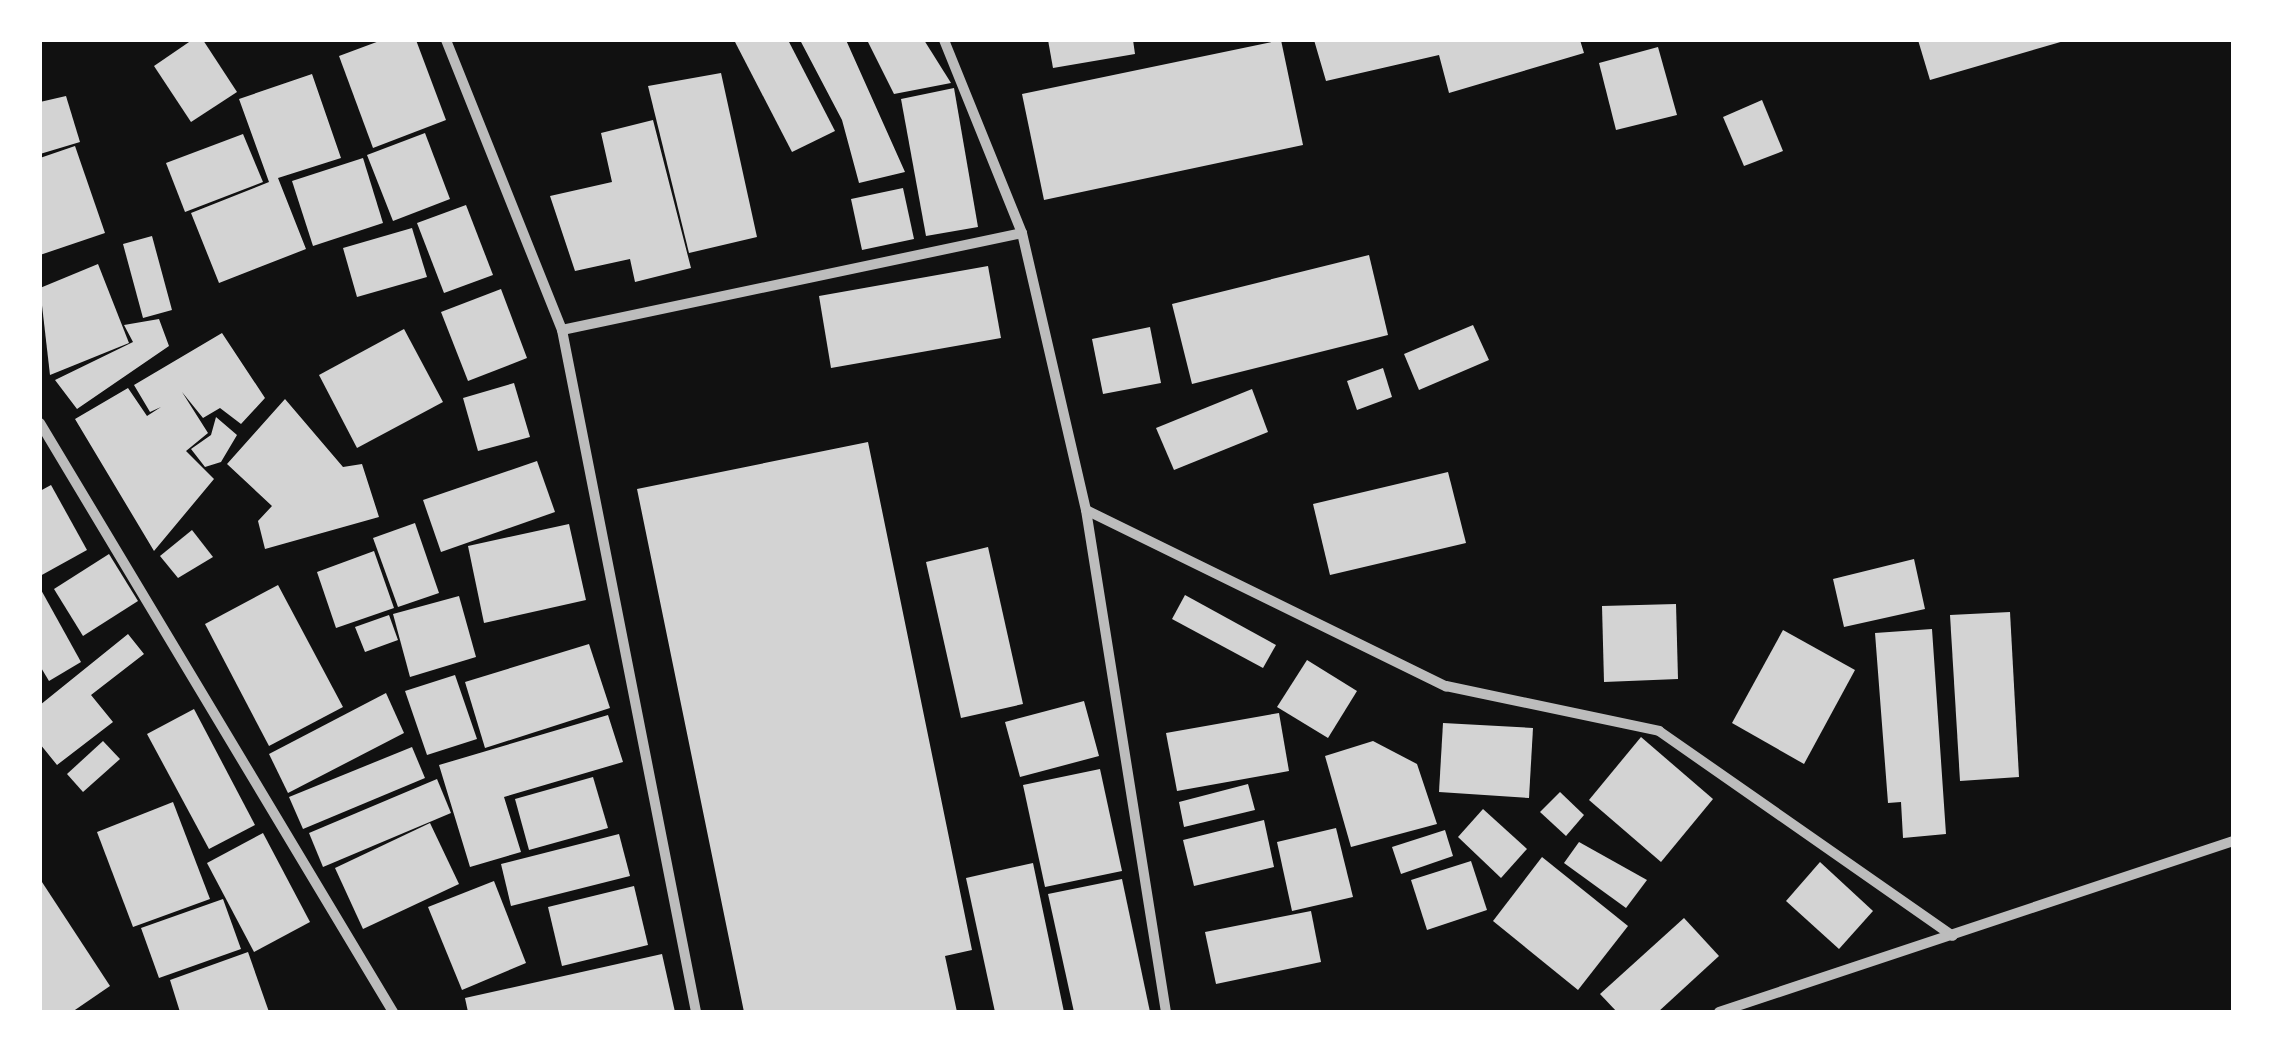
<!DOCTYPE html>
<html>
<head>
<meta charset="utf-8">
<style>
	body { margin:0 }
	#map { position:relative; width:2273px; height:1052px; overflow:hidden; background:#111; font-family:Figtree,sans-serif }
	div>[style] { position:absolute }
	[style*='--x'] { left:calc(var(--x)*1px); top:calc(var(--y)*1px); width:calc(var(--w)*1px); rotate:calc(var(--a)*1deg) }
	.building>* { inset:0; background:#d3d3d3 }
	.minor>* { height:10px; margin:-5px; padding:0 5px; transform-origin:5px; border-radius:5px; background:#bcbcbc }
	span { translate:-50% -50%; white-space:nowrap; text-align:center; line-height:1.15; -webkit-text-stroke:8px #fff; paint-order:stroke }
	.frame { position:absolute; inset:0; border:42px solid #fff; pointer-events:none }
</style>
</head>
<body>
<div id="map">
	<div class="building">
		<i style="clip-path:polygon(192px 40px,203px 40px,237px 92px,191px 122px,154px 66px)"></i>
		<i style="clip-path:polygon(382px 40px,416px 40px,446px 120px,373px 148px,339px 56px)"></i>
		<i style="clip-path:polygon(734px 40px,788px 40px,835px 131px,792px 152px)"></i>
		<i style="clip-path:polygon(800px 40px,846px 40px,905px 172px,859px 183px,842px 120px)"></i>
		<i style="clip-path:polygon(867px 40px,924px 40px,951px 83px,894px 94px)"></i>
		<i style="clip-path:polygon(1048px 40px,1133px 40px,1135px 54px,1053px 68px)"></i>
		<i style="clip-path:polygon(1281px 40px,1303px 145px,1044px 200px,1022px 94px)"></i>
		<i style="clip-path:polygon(1314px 40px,1580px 40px,1584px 53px,1449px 93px,1439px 55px,1326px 81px)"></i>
		<i style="clip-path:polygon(1918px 40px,2064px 40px,2064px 41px,1930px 80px)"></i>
		<i style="clip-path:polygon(1658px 47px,1677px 115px,1616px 130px,1599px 63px)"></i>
		<i style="clip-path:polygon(721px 73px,757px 237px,689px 253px,648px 86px)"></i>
		<i style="clip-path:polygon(312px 74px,341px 158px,278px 178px,306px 249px,219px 283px,191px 213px,269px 182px,239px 99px)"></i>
		<i style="clip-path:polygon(954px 88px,978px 227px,926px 236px,901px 99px)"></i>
		<i style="clip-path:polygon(66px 96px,80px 142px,40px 154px,40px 102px)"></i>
		<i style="clip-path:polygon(1762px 100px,1783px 151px,1744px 166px,1723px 117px)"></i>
		<i style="clip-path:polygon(653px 120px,691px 268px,635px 282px,630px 259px,575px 271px,550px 196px,612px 182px,601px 133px)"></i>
		<i style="clip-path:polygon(425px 133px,450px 199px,393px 221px,367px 155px)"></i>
		<i style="clip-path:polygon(243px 134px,263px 182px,185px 212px,166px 163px)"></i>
		<i style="clip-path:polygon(75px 146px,105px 233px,40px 255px,40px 158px)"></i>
		<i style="clip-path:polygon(363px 158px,383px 223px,313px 246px,292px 181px)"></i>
		<i style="clip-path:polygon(903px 188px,914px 239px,862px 250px,851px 199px)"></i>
		<i style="clip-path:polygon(466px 205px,493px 275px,444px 293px,417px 223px)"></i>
		<i style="clip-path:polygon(412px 228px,427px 277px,357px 297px,343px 248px)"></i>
		<i style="clip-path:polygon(152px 236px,172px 310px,143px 318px,123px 244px)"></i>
		<i style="clip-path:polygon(1369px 255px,1388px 335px,1192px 384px,1172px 304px)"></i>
		<i style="clip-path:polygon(98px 264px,129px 343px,50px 375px,40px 288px)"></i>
		<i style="clip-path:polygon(988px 266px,1001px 338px,831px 368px,819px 296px)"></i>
		<i style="clip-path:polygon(501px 289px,527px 358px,468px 381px,441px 312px)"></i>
		<i style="clip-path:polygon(159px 319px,169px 346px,77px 409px,55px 380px,133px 342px,124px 325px)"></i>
		<i style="clip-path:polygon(1473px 325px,1489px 360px,1419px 390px,1404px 354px)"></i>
		<i style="clip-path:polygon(1150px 327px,1161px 383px,1103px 394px,1092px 339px)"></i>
		<i style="clip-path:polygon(404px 329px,443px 402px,357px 448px,319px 375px)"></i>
		<i style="clip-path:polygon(222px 333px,265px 398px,241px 424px,220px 408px,203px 418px,182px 392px,208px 433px,186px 451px,214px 479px,154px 551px,75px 419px,128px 388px,147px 416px,161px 407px,150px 412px,134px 385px)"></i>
		<i style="clip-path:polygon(1383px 368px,1392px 397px,1357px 410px,1347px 381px)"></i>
		<i style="clip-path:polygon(514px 383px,530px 437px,478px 451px,463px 398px)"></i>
		<i style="clip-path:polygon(1252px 389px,1268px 432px,1174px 470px,1156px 428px)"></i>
		<i style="clip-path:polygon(285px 399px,343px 467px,362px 464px,379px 517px,265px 549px,258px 521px,272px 506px,227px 464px)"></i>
		<i style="clip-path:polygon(216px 417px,237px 435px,221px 462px,205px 467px,191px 449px,211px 435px)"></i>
		<i style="clip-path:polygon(868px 442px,972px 950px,945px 956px,957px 1012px,744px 1012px,637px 489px)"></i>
		<i style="clip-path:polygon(537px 461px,555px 512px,441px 552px,423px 500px)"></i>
		<i style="clip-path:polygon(1448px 472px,1466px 543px,1330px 575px,1313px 504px)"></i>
		<i style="clip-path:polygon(51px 485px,87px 550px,40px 576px,40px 491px)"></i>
		<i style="clip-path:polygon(415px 523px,439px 593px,398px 607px,373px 538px)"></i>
		<i style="clip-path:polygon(569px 524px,586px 600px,484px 623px,468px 546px)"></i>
		<i style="clip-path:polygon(192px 530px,213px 557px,178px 578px,160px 556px)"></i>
		<i style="clip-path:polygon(988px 547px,1023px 704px,961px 718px,926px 562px)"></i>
		<i style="clip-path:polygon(374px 551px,394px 608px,336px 628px,317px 572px)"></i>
		<i style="clip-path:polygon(109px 554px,138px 601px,83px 636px,54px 589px)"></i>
		<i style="clip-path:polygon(1914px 559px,1925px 609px,1844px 627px,1833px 579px)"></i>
		<i style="clip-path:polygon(278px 585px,343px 707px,269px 746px,205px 624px)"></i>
		<i style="clip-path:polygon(40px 588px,81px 662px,49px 681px,40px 666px)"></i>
		<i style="clip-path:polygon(1185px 595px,1276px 645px,1263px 668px,1172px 619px)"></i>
		<i style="clip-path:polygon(459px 596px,476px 657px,410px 677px,393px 614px)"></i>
		<i style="clip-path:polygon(1676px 604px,1678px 679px,1604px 682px,1602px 606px)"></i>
		<i style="clip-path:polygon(2010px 612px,2019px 777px,1960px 781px,1950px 615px)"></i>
		<i style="clip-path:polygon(389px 615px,398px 640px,365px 652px,355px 627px)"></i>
		<i style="clip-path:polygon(1932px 629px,1946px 834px,1903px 838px,1901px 802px,1888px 803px,1875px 633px)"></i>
		<i style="clip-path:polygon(1783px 630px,1855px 670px,1804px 764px,1732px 723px)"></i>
		<i style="clip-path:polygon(128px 634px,144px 654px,91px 695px,113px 722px,57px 765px,40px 744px,40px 705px)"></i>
		<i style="clip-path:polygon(589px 644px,610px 708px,485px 748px,465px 682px)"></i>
		<i style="clip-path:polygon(1307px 660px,1357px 691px,1328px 738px,1277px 707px)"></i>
		<i style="clip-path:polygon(455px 675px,477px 739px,427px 755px,405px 691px)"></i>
		<i style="clip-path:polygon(386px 693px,404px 733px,288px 793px,269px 754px)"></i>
		<i style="clip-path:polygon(1084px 701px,1099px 756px,1020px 777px,1005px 722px)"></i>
		<i style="clip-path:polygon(194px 709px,255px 825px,209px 849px,147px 734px)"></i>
		<i style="clip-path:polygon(1279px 713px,1289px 771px,1177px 791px,1166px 733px)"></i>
		<i style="clip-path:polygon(608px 715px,623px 762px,504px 797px,521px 852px,470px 867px,439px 765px)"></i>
		<i style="clip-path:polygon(1443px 723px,1533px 728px,1529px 798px,1439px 792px)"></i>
		<i style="clip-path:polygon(1641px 737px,1713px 799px,1661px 862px,1589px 800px)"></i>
		<i style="clip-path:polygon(103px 741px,120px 759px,83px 792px,67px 774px)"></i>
		<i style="clip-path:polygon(1373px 741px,1417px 764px,1437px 824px,1351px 847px,1325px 756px)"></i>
		<i style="clip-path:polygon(412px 747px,425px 778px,303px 829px,289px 797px)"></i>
		<i style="clip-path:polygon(1100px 769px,1122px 871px,1045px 887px,1023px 785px)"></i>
		<i style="clip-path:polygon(593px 777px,608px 828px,529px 850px,515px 799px)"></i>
		<i style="clip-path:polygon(437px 779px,451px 813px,323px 867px,309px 833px)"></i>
		<i style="clip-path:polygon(1248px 784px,1255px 810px,1184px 827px,1179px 802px)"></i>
		<i style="clip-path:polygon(1560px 792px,1584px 815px,1566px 836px,1540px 812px)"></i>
		<i style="clip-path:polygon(173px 802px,210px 899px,133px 927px,97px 832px)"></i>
		<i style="clip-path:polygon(1483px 809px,1527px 849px,1501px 878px,1458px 837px)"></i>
		<i style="clip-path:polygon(1264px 820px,1274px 867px,1194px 886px,1183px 840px)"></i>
		<i style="clip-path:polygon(430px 823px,459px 884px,363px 929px,335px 868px)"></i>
		<i style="clip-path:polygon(1336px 828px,1353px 897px,1292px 911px,1277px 842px)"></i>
		<i style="clip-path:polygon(1445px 830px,1453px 856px,1401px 874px,1392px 847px)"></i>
		<i style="clip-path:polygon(263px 833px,310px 922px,254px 952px,207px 863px)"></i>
		<i style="clip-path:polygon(619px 834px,630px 876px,511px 906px,501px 864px)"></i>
		<i style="clip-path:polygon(1579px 842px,1647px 880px,1626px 908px,1564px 863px)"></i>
		<i style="clip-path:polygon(1542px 857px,1628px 926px,1578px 990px,1493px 921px)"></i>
		<i style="clip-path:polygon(1471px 861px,1487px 910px,1427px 930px,1411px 880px)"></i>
		<i style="clip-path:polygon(1820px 862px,1873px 911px,1839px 949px,1786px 901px)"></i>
		<i style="clip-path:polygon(1033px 863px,1064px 1012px,995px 1012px,966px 878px)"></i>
		<i style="clip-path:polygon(40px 879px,110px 986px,72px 1012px,40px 1012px)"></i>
		<i style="clip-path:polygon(1122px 879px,1150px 1012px,1074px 1012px,1048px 894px)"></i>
		<i style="clip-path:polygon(494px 881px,526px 963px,462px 990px,428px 907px)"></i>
		<i style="clip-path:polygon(634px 886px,648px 945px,562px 966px,548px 907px)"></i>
		<i style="clip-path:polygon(223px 899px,241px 949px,159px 978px,141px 928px)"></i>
		<i style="clip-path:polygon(1311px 911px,1321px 962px,1216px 984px,1205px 932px)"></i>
		<i style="clip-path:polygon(1684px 918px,1719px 956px,1658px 1012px,1617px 1012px,1600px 994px)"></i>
		<i style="clip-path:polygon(248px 952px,269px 1012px,180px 1012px,170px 980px)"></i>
		<i style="clip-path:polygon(662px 954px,675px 1012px,468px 1012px,465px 998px)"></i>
	</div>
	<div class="minor">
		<i style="--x:446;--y:40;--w:312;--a:68.2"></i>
		<i style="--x:562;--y:330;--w:695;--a:78.88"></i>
		<i style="--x:944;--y:40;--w:208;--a:68"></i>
		<i style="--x:1022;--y:233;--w:284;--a:77"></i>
		<i style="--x:1086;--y:510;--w:508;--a:80.95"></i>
		<i style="--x:562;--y:330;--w:470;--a:-11.9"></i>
		<i style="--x:40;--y:423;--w:687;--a:59.06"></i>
		<i style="--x:1086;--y:510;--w:401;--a:26.1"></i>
		<i style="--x:1446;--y:686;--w:218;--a:11.9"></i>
		<i style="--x:1659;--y:731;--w:358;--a:34.9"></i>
		<i style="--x:1719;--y:1012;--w:542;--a:-18.4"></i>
	</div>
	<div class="frame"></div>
</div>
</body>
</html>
